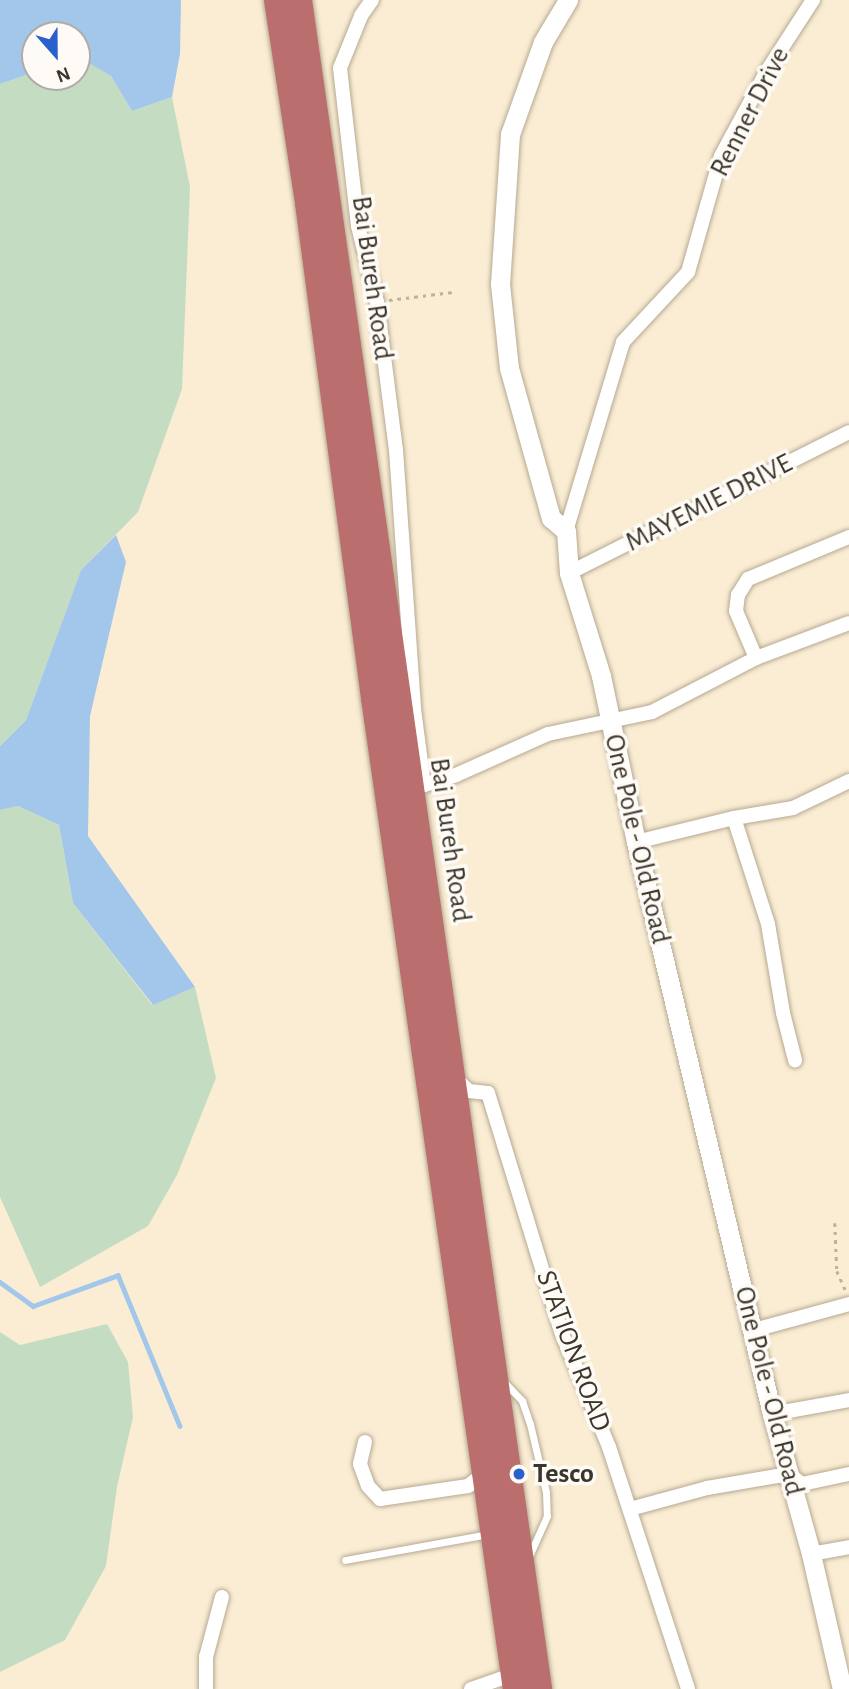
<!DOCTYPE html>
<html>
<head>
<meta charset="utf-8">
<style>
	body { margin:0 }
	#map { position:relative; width:849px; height:1689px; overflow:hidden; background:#faedd4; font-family:"Alegreya Sans",sans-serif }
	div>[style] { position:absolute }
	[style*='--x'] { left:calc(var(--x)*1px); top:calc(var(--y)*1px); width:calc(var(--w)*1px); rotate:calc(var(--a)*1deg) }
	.green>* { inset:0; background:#c4ddc2 }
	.water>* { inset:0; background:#a3c7ea }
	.stream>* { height:4.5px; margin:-2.25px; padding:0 2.25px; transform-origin:2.25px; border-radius:2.25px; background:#a3c7ea }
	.path>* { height:2.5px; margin-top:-1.25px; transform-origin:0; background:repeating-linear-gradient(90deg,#bcb29e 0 3.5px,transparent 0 8.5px) }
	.roads { filter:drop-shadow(0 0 2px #b6a992) drop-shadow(0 0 2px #b6a992) }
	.lane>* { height:7px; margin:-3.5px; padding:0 3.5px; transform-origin:3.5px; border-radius:3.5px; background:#fff }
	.street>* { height:14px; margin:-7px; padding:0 7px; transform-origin:7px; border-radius:7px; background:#fff }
	.secondary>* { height:19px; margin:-9.5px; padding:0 9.5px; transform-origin:9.5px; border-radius:9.5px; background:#fff }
	.highway>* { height:26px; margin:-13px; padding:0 13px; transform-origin:13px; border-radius:13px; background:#ba6e6d }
	.dots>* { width:19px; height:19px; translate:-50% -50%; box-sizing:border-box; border:4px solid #fefbf6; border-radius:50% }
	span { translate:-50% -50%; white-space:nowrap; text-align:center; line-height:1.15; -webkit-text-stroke:7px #fefbf6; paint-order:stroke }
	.street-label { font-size:28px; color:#3b362c }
	.poi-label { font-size:28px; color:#3b362c; font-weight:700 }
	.left { translate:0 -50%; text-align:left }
	.north { position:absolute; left:21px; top:21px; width:70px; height:70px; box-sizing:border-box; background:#fefbf6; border:2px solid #b0aca5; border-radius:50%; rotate:159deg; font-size:19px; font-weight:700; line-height:28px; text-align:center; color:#3b362c }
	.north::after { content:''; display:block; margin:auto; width:24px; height:32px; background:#2a60ce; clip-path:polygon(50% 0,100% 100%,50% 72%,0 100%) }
</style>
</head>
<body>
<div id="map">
	<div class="green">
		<i style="clip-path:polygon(79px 55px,111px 76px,132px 111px,172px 97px,190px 187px,182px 389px,138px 512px,81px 570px,26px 720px,0 746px,0 84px,35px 72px,35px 77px,77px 77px)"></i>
		<i style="clip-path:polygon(18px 806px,59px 825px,73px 903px,152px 1005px,195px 987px,216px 1078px,177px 1175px,148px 1226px,40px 1287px,0 1197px,0 810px)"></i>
		<i style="clip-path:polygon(107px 1324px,128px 1362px,133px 1417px,117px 1487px,106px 1566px,65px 1640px,0 1672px,0 1332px,20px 1345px)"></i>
	</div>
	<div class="water">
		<i style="clip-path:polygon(0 0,181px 0,180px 54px,172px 97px,132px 111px,111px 76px,77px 56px,77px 35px,35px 35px,35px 72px,0 84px)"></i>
		<i style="clip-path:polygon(116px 535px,126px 562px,90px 716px,88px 836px,195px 987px,153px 1005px,73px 903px,59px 825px,18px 806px,0 810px,0 746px,26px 720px,81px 570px)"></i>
	</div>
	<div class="stream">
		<i style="--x:0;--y:1282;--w:41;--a:36"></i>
		<i style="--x:33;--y:1306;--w:90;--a:-20"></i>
		<i style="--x:118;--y:1275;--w:163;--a:67.7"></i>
	</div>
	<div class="path">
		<i style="--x:389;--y:300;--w:64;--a:-7.2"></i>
		<i style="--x:835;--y:1223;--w:48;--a:87.6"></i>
		<i style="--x:837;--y:1271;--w:22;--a:66"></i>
	</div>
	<div class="roads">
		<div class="lane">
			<i style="--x:503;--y:1381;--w:28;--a:46"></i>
			<i style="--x:522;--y:1401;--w:24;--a:71"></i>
			<i style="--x:530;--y:1424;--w:70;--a:76.8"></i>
			<i style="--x:546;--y:1492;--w:24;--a:88"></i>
			<i style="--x:547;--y:1516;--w:42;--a:114.1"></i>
			<i style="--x:345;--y:1560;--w:145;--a:-10.3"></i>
		</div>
		<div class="street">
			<i style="--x:372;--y:0;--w:19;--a:125"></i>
			<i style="--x:361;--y:16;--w:56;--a:112"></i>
			<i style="--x:340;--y:68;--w:159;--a:83.5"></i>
			<i style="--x:358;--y:226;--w:78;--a:76"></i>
			<i style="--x:377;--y:302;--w:149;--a:82.7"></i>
			<i style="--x:396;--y:450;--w:260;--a:86"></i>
			<i style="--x:414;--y:709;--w:77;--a:82.5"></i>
			<i style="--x:424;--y:785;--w:34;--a:-17"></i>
			<i style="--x:456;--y:775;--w:101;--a:-24"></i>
			<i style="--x:548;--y:734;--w:106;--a:-11.9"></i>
			<i style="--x:652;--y:712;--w:117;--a:-27.4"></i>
			<i style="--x:756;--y:658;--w:99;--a:-20.6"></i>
			<i style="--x:566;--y:531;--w:197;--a:-73.2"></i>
			<i style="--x:623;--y:342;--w:96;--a:-47.1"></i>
			<i style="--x:688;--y:272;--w:121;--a:-74.1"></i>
			<i style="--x:721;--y:156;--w:97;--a:-61.6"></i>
			<i style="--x:767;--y:71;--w:85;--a:-57.1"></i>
			<i style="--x:569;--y:573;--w:313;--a:-26.7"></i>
			<i style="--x:756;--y:658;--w:51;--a:-113.1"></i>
			<i style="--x:736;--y:611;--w:16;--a:-83"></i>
			<i style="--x:738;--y:595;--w:19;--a:-58"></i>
			<i style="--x:748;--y:579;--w:109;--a:-22.6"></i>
			<i style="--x:734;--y:818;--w:111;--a:72.2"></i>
			<i style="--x:768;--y:924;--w:90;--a:80.4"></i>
			<i style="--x:783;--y:1013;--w:49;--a:75.7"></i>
			<i style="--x:636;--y:842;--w:101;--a:-13.8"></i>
			<i style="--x:734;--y:818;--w:60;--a:-9.6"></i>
			<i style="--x:793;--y:808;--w:62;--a:-25.7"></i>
			<i style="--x:453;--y:1076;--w:22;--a:43"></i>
			<i style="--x:469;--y:1091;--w:19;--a:6"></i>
			<i style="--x:488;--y:1093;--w:252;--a:72.9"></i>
			<i style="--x:562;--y:1334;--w:122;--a:67.4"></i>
			<i style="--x:609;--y:1447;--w:255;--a:71.9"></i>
			<i style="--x:754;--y:1330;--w:98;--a:-15.3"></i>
			<i style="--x:772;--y:1414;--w:78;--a:-10.3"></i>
			<i style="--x:365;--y:1442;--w:23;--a:103"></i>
			<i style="--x:360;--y:1464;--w:23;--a:70"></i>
			<i style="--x:368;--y:1486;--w:18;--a:47"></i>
			<i style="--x:380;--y:1499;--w:89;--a:-8.4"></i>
			<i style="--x:468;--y:1486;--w:24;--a:-38"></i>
			<i style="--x:630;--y:1509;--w:80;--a:-15.3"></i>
			<i style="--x:707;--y:1488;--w:83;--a:-9.7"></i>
			<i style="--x:789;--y:1474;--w:16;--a:38"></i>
			<i style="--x:802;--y:1484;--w:48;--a:-12"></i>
			<i style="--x:811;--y:1554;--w:39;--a:-10"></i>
			<i style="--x:206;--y:1689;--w:32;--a:-90"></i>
			<i style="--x:206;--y:1657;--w:62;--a:-75.1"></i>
			<i style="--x:471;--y:1689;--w:46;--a:-19.2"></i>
		</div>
		<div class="secondary">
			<i style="--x:568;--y:0;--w:49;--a:120.8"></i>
			<i style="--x:543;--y:42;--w:98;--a:109.7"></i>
			<i style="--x:510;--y:134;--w:150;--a:93.8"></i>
			<i style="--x:500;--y:284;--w:84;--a:83.9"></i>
			<i style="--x:509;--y:368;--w:156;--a:74.4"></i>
			<i style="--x:551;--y:518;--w:20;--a:41"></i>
			<i style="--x:566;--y:531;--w:42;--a:85.9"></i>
			<i style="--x:569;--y:573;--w:108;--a:72.7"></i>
			<i style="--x:601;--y:676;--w:170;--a:78.1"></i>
			<i style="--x:636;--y:842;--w:588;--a:76.63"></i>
			<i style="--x:772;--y:1414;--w:145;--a:74.4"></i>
			<i style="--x:811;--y:1554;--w:139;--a:77.1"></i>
		</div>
		<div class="highway">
			<i style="--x:277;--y:0;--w:205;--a:81.3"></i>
			<i style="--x:308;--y:203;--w:499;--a:82.4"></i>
			<i style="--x:374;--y:698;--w:1001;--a:81.85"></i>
			<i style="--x:299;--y:0;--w:1706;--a:81.91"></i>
		</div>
	</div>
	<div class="dots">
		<i style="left:519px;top:1474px;background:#2a60ce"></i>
	</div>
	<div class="street-label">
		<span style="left:750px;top:112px;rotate:-63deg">Renner Drive</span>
		<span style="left:372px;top:278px;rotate:82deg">Bai Bureh Road</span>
		<span style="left:709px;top:503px;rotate:-27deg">MAYEMIE DRIVE</span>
		<span style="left:637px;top:839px;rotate:77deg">One Pole - Old Road</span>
		<span style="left:450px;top:840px;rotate:82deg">Bai Bureh Road</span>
		<span style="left:573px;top:1351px;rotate:70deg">STATION ROAD</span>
		<span style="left:769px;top:1391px;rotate:76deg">One Pole - Old Road</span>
	</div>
	<div class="poi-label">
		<span class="left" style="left:533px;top:1474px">Tesco</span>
	</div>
	<div class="north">N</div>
</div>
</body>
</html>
